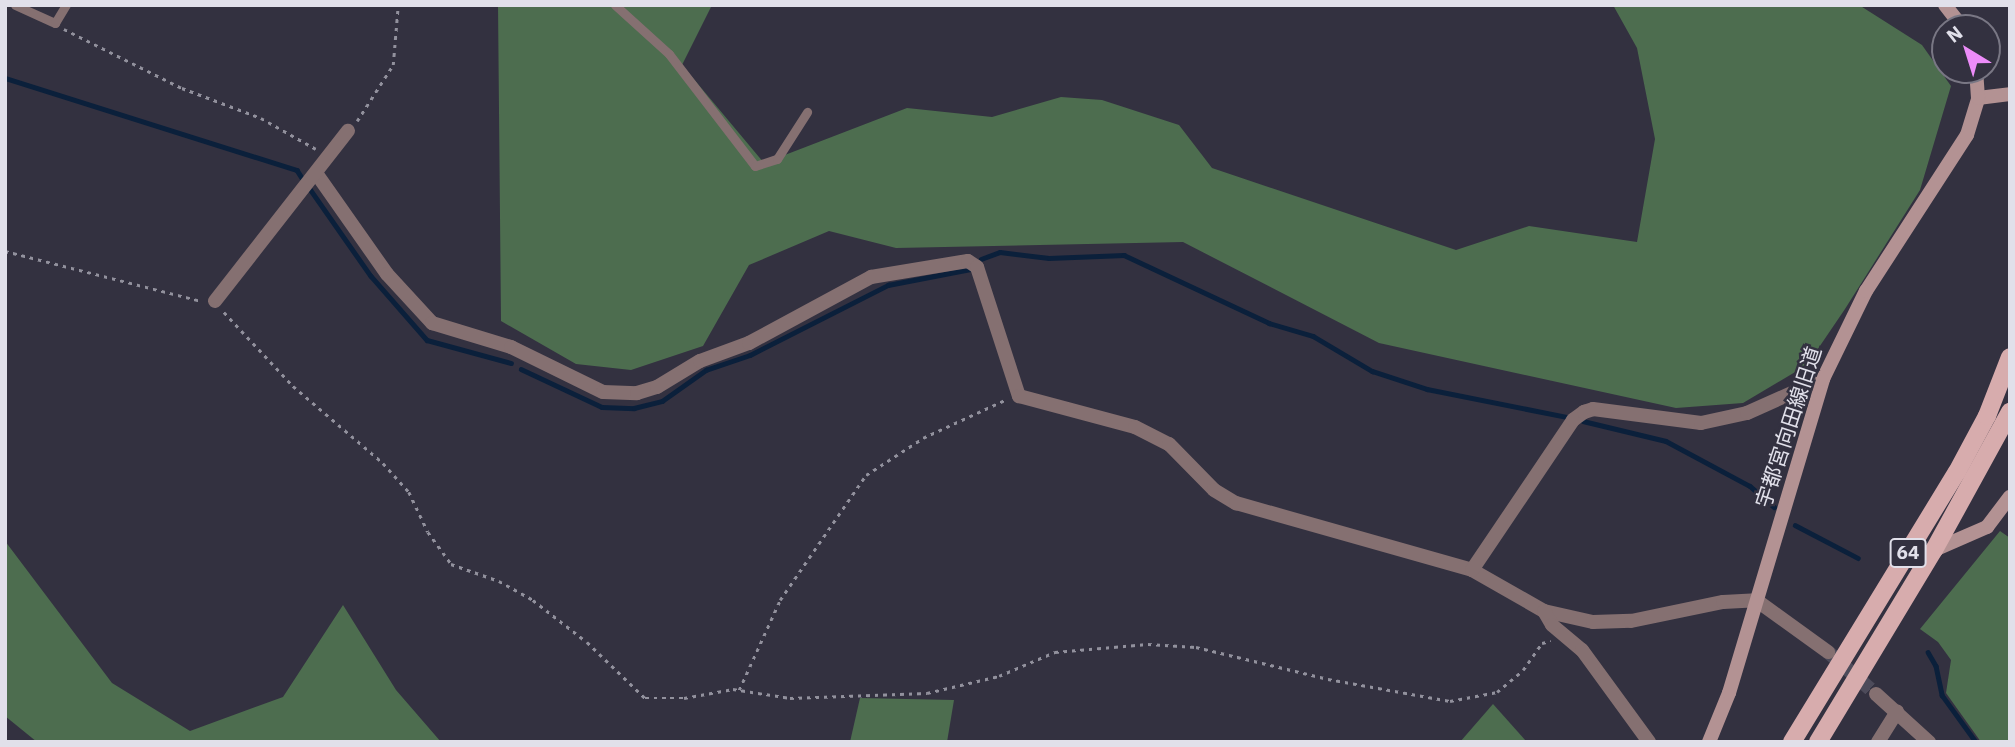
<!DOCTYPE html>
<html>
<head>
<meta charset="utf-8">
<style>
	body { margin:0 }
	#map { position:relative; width:2015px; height:747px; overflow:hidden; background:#333140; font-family:"IBM Plex Sans","Noto Sans JP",sans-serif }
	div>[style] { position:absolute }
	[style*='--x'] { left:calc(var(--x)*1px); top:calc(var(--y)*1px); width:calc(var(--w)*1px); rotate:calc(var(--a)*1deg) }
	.forest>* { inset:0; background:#4d6d4f }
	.stream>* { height:4.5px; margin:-2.25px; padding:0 2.25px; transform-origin:2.25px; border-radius:2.25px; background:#0b203b }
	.street-tunnel>* { height:14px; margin-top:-7px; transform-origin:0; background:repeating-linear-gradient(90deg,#4d4b5a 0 14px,transparent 0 21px) }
	.path>* { height:2.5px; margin-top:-1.25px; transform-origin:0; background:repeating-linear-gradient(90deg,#92919d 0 3.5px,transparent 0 8.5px) }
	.lane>* { height:9px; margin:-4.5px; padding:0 4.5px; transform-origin:4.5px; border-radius:4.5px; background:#857071 }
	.street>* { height:14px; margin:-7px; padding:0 7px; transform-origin:7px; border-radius:7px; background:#857071 }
	.secondary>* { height:14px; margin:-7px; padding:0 7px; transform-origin:7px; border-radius:7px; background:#b39293 }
	.primary>* { height:18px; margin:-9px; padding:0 9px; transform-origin:9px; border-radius:9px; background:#d7acad }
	span { translate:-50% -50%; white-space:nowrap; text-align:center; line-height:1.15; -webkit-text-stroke:5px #333140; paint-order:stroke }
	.shield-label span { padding:2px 5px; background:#333140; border:2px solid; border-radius:5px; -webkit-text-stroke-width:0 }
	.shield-label { font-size:19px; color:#e1e0ea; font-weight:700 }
	.street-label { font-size:21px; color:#e1e0ea }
	.frame { position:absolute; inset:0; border:7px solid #e1e0ea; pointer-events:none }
	.north { position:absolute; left:1931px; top:14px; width:70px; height:70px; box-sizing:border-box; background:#333140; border:2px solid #797784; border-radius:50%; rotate:322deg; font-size:19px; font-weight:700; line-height:28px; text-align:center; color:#e1e0ea }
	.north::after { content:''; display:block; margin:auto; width:24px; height:32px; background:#ed8cf9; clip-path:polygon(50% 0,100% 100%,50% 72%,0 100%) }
</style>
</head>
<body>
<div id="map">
	<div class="forest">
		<i style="clip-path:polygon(498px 5px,712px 5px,682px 65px,764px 163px,907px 108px,992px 117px,1061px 97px,1102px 100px,1179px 125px,1212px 168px,1456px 250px,1529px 226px,1637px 242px,1655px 139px,1637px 48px,1613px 5px,1859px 5px,1922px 45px,1951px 86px,1920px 190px,1845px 309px,1807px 365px,1743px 403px,1676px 408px,1379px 343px,1183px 242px,896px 248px,829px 231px,749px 265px,703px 346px,631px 370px,576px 364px,501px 321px)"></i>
		<i style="clip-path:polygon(2000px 531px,2010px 538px,2010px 742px,1981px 742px,1946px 693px,1951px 660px,1938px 642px,1920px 629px)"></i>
		<i style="clip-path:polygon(5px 541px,112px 683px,190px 731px,283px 697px,343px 605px,396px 690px,441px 742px,37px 742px,5px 716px)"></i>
		<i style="clip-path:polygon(860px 698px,954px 700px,947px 742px,850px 742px)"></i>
		<i style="clip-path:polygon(1493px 704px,1527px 742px,1460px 742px)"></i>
	</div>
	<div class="stream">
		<i style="--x:5;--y:78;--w:306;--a:17.5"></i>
		<i style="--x:297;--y:170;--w:9;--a:58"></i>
		<i style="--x:310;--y:189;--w:106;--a:55"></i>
		<i style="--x:371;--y:276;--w:85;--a:48.8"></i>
		<i style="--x:427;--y:340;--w:87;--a:15.3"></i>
		<i style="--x:981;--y:259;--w:20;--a:-20"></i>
		<i style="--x:1000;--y:252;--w:49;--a:7"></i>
		<i style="--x:1049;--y:258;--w:75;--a:-2.3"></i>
		<i style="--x:1124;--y:255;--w:160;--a:25.1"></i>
		<i style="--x:1269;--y:323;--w:46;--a:16.5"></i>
		<i style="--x:1313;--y:336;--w:69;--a:30.7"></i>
		<i style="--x:1372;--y:371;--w:58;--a:18.1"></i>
		<i style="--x:1427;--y:389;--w:143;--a:11.3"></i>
		<i style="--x:521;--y:369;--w:89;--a:25.1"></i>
		<i style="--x:602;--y:407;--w:32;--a:2"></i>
		<i style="--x:634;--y:408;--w:29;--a:-14"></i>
		<i style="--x:662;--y:401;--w:54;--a:-35.2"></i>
		<i style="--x:706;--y:370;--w:46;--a:-18.8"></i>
		<i style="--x:750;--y:355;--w:155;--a:-26.9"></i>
		<i style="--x:888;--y:285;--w:85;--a:-10.9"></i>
		<i style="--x:1583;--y:421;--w:85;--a:13.5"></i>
		<i style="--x:1666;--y:441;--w:95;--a:28.2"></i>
		<i style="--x:1750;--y:486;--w:32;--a:41"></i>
		<i style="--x:1795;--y:525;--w:71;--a:27.6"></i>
		<i style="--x:1928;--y:652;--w:16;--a:60"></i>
		<i style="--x:1936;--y:666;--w:30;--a:78"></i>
		<i style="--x:1942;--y:695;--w:58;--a:54.1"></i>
	</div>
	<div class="street-tunnel">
		<i style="--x:1828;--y:652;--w:64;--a:41.2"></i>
	</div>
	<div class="path">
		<i style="--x:64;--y:29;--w:132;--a:26.6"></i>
		<i style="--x:182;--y:88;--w:85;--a:20.8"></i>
		<i style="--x:261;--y:118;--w:63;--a:29.4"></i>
		<i style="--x:357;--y:121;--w:67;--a:-57.3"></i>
		<i style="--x:393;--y:65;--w:60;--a:-85.2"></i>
		<i style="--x:5;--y:251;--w:202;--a:14.3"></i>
		<i style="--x:224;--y:312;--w:101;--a:47"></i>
		<i style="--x:293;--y:386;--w:118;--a:40.5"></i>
		<i style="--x:383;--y:463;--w:39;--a:48"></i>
		<i style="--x:409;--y:492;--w:44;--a:64.6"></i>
		<i style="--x:428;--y:532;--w:39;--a:54"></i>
		<i style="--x:451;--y:564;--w:51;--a:19.5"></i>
		<i style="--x:499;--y:581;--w:39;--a:29"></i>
		<i style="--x:533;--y:600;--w:68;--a:37.9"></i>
		<i style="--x:587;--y:642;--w:81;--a:44"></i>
		<i style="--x:645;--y:698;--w:39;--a:0"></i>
		<i style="--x:684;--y:698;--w:50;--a:-10.4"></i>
		<i style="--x:733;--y:689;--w:58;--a:9"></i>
		<i style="--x:790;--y:698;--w:137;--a:-2.1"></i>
		<i style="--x:927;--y:693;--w:74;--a:-13.3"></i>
		<i style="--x:999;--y:676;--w:61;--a:-23.2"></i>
		<i style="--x:1055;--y:652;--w:93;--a:-4.9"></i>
		<i style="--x:1148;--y:644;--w:48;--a:3.6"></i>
		<i style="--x:1196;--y:647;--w:136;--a:13.6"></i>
		<i style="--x:1328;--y:679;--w:124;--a:10.2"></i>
		<i style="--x:1450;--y:701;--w:48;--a:-10.8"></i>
		<i style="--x:1497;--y:692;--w:34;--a:-40"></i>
		<i style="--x:1523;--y:670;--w:33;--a:-55"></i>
		<i style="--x:1542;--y:643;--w:9;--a:-13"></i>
		<i style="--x:739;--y:690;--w:99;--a:-65.5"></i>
		<i style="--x:780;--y:600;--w:152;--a:-55.5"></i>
		<i style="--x:866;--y:475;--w:68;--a:-33"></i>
		<i style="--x:923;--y:438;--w:90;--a:-24.9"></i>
	</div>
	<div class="lane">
		<i style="--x:15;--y:5;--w:44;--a:24.2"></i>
		<i style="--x:55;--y:23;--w:21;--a:-59"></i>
		<i style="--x:615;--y:5;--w:73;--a:42.2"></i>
		<i style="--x:669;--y:54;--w:141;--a:52.5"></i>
		<i style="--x:755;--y:166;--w:23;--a:-18"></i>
		<i style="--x:777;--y:159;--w:56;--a:-57.4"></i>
	</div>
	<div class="street">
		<i style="--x:316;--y:173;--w:123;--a:54.9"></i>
		<i style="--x:387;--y:274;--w:67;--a:47.4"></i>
		<i style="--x:432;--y:323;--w:83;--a:16.9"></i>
		<i style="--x:511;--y:347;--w:102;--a:26.1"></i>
		<i style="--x:603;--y:392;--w:34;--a:2"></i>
		<i style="--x:637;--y:393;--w:21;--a:-17"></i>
		<i style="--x:657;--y:387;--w:50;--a:-31.2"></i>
		<i style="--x:700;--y:361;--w:52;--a:-20.2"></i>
		<i style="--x:749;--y:343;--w:139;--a:-28.4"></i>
		<i style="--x:871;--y:277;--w:98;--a:-9.4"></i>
		<i style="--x:968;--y:261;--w:11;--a:34"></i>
		<i style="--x:977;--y:267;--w:136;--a:72"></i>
		<i style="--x:1019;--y:396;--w:120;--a:15"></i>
		<i style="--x:1135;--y:427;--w:38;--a:27"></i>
		<i style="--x:1169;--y:444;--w:64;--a:45.6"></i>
		<i style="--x:1214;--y:490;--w:26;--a:31"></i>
		<i style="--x:1236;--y:503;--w:245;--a:15.8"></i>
		<i style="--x:1472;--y:570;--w:83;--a:29.7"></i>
		<i style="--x:1544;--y:611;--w:50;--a:12.7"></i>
		<i style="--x:1593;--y:622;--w:38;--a:-2"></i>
		<i style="--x:1631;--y:621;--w:94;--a:-11.7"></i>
		<i style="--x:1723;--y:602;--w:33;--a:-3"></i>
		<i style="--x:1756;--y:600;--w:89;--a:35.8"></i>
		<i style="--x:215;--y:301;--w:216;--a:-52"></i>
		<i style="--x:1472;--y:570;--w:181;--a:-56"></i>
		<i style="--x:1573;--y:420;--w:14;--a:-36"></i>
		<i style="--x:1584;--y:412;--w:9;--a:-18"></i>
		<i style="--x:1593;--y:409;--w:109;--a:7.4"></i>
		<i style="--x:1701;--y:423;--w:47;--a:-12.3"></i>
		<i style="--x:1747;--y:413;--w:83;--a:-24.1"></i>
		<i style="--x:1544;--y:611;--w:16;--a:60"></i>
		<i style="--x:1552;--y:625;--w:39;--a:40"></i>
		<i style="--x:1582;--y:650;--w:114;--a:53.9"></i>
		<i style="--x:1876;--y:694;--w:72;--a:42.2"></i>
		<i style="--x:1878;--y:742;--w:36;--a:-58"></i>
	</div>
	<div class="secondary">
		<i style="--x:1945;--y:5;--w:29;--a:52"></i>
		<i style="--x:1978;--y:98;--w:32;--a:-7"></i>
		<i style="--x:1934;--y:550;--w:58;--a:-23.5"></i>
		<i style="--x:1987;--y:527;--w:38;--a:-53"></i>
		<i style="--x:1709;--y:742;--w:53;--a:-67.8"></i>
		<i style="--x:1729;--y:693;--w:328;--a:-73.3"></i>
		<i style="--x:1823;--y:379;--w:98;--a:-64"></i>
		<i style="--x:1866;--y:291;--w:186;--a:-57.1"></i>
		<i style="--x:1967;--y:135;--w:39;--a:-73"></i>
		<i style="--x:1978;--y:98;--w:28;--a:-94"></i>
	</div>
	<div class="primary">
		<i style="--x:1792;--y:742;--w:316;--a:-58.6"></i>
		<i style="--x:1957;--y:472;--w:64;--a:-61.8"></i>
		<i style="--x:1987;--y:416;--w:63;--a:-68.7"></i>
		<i style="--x:1818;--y:742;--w:224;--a:-58.9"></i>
		<i style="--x:1934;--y:550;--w:158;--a:-61.2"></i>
	</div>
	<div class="shield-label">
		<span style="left:1908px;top:553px">64</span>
	</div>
	<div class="street-label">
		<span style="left:1788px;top:427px;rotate:-72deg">宇都宮向田線旧道</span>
	</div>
	<div class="frame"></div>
	<div class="north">N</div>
</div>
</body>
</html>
